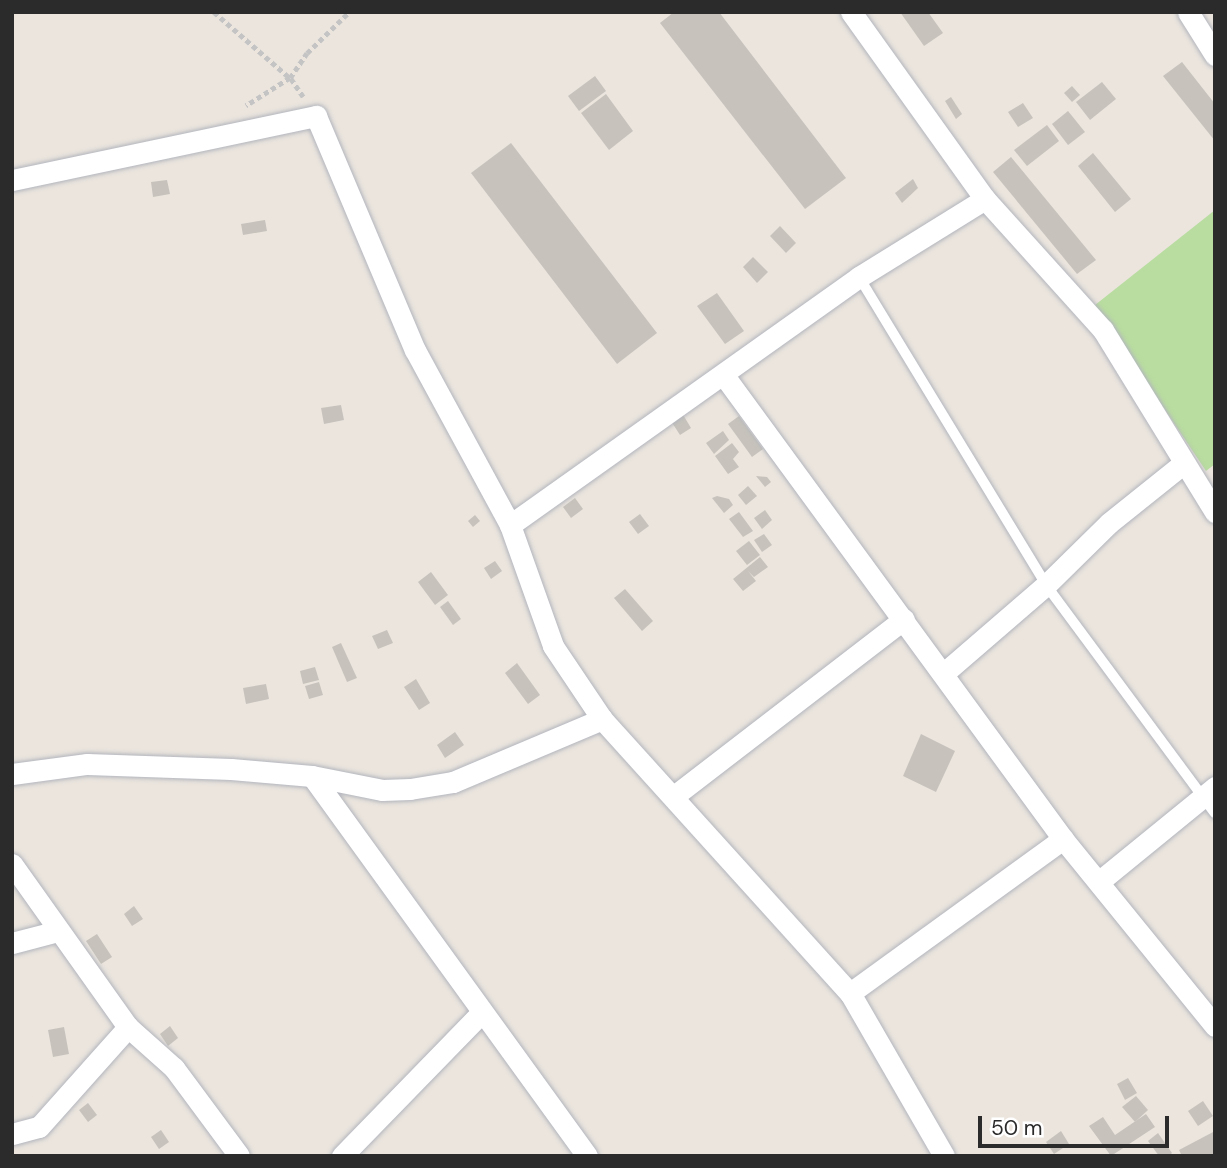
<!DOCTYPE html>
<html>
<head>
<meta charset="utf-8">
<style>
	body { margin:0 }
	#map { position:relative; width:1227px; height:1168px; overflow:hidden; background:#ebe5de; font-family:"DM Sans",sans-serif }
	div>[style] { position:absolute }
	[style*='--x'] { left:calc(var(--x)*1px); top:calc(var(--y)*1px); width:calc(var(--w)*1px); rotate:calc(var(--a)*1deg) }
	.green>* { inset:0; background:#b9dda0 }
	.building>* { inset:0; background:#c7c3bc }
	.path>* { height:4.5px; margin-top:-2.25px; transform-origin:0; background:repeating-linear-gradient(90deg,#c4c4c4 0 5px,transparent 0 8.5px) }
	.roads { filter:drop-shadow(0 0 2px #b2b5bd) drop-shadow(0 0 2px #b2b5bd) }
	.lane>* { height:10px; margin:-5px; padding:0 5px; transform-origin:5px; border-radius:5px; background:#fff }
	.street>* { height:21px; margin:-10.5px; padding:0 10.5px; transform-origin:10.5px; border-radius:10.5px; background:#fff }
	span { translate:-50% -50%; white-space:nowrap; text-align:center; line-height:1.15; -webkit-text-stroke:7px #fff; paint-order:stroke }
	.frame { position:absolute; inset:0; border:14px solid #2b2b2b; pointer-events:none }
	.scale { position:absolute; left:978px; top:1116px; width:191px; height:32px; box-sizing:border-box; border:4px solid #2b2b2b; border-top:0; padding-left:9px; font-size:21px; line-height:24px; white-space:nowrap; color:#2b2b2b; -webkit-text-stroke:5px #fff; paint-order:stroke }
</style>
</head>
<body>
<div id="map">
	<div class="green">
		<i style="clip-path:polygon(1215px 210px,1215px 464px,1206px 471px,1095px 305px)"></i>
	</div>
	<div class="building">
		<i style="clip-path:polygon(674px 12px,719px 12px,846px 178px,805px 209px,660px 23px)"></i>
		<i style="clip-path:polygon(900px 12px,928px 12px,943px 33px,924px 46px)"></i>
		<i style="clip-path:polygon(1182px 62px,1215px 104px,1215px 141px,1163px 76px)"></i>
		<i style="clip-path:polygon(595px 76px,606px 91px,579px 111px,568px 96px)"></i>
		<i style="clip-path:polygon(1102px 82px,1116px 99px,1090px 120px,1076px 102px)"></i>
		<i style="clip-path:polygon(1072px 86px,1080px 95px,1072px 102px,1064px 93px)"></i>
		<i style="clip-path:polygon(606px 94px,633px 131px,609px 150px,581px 113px)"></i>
		<i style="clip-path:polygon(951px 97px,962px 114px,956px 119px,945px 101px)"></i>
		<i style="clip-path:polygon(1023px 103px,1033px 118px,1018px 127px,1008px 112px)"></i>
		<i style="clip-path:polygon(1068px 111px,1085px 132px,1068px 145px,1052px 124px)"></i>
		<i style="clip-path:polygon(1047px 125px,1059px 141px,1027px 166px,1014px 150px)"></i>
		<i style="clip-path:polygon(511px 143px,657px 333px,617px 364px,471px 173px)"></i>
		<i style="clip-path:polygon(1093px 153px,1131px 199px,1115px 212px,1078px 166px)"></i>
		<i style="clip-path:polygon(1011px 157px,1096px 260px,1077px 274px,993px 172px)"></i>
		<i style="clip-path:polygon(913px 179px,918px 188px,902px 203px,895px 193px)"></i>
		<i style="clip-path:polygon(167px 180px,170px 194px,153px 197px,151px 182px)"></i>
		<i style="clip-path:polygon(265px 220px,267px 231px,243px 235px,241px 224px)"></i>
		<i style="clip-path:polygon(780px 226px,796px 243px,786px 253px,770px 236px)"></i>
		<i style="clip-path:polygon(753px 257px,768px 272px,757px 283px,743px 267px)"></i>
		<i style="clip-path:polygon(717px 293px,744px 331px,725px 344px,697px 306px)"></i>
		<i style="clip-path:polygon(341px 405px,344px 420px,324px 424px,321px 408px)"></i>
		<i style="clip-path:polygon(682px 413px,691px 428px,680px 435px,671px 421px)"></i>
		<i style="clip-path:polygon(739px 416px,763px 449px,752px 457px,728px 424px)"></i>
		<i style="clip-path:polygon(723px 431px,729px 440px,714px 454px,706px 443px)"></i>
		<i style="clip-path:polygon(732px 443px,739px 452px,733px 459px,739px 467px,728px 474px,715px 456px)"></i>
		<i style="clip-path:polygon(756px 476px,767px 477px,771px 482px,765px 487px)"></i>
		<i style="clip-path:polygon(748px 486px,757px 496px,746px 505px,738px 495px)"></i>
		<i style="clip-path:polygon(717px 496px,729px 499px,733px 505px,724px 513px,712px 498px)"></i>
		<i style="clip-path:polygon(575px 498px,583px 509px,571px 518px,563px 507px)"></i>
		<i style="clip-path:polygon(765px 510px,772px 520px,762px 529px,754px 518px)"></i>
		<i style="clip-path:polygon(739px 512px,753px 531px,743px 537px,729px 519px)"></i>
		<i style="clip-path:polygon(640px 514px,649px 526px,638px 534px,629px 522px)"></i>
		<i style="clip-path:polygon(475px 515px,480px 521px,473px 527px,468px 521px)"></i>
		<i style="clip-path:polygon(764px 534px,772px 545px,762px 552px,754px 540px)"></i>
		<i style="clip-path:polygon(749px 541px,760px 555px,747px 565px,736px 551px)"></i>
		<i style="clip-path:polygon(760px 557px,768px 567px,754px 577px,748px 571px,756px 581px,743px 591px,733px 579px)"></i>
		<i style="clip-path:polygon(495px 561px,502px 571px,491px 579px,484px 568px)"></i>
		<i style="clip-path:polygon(431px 572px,448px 595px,435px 605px,418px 582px)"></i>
		<i style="clip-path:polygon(625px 589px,653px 621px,642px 631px,614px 598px)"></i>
		<i style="clip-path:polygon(448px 601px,461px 619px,453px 625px,440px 607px)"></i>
		<i style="clip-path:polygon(387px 630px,393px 643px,378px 649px,372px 636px)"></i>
		<i style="clip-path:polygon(341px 643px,357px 678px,347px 682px,332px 647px)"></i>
		<i style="clip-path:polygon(517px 663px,540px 695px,528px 704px,505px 673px)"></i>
		<i style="clip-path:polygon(315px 667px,319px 680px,303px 684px,300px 671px)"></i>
		<i style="clip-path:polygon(416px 679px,430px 703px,419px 710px,404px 687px)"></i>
		<i style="clip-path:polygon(319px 682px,323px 695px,309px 699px,305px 686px)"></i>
		<i style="clip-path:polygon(266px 684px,269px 699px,246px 704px,243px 688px)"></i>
		<i style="clip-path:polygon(455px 732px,464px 745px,445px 758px,437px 745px)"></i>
		<i style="clip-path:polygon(921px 734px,955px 751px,936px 792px,903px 776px)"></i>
		<i style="clip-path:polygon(134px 906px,143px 919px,132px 926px,124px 914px)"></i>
		<i style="clip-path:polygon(97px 934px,112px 957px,101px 964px,86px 941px)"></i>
		<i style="clip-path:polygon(170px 1026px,178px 1038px,168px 1046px,160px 1034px)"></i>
		<i style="clip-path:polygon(64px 1027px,69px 1054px,53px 1057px,48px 1030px)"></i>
		<i style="clip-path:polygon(1128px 1078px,1137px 1093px,1125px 1100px,1117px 1084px)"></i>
		<i style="clip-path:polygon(1136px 1096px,1148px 1110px,1135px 1122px,1122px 1107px)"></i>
		<i style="clip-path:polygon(1203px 1101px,1213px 1116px,1198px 1126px,1188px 1111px)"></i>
		<i style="clip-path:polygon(88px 1103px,97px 1115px,88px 1122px,79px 1110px)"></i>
		<i style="clip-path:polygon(1146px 1114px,1155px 1127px,1111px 1156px,1089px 1126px,1103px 1117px,1115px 1135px)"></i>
		<i style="clip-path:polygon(161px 1130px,169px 1142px,159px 1149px,151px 1137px)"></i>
		<i style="clip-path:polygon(1061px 1131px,1069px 1144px,1054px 1154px,1046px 1142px)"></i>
		<i style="clip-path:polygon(1215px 1131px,1215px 1156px,1182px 1156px,1179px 1150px)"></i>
		<i style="clip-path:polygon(1158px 1133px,1172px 1153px,1169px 1156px,1159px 1156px,1148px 1141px)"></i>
	</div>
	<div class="path">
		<i style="--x:214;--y:12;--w:101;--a:41"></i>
		<i style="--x:290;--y:78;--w:52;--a:147.5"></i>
		<i style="--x:303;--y:97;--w:23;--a:-124"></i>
		<i style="--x:290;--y:78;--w:30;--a:-56"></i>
		<i style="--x:307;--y:53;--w:59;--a:-44.3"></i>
	</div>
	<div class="roads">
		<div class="lane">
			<i style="--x:859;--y:277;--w:360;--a:58.7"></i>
			<i style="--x:1046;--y:585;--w:284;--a:53.5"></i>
		</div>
		<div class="street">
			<i style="--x:851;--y:12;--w:230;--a:54.4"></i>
			<i style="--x:985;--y:199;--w:176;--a:48"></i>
			<i style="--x:1103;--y:330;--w:214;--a:58.4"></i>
			<i style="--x:1188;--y:12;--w:51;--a:57.9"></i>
			<i style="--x:12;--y:180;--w:311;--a:-11.9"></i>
			<i style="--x:316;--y:116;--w:254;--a:67.1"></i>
			<i style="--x:415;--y:350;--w:199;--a:61.5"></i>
			<i style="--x:510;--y:525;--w:128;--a:70.4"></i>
			<i style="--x:553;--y:646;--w:88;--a:56.1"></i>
			<i style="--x:602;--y:719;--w:370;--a:47.9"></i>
			<i style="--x:850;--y:993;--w:188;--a:60"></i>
			<i style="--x:725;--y:377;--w:572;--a:53.81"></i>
			<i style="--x:1063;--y:839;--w:241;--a:50.9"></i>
			<i style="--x:510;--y:525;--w:428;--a:-35.4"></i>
			<i style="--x:859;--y:277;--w:148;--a:-31.8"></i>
			<i style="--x:944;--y:673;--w:135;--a:-40.8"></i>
			<i style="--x:1046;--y:585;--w:88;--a:-44.5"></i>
			<i style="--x:1109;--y:523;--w:96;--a:-38.7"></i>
			<i style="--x:12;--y:774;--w:76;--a:-7.6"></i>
			<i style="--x:87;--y:764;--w:144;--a:2"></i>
			<i style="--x:231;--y:769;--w:81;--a:4.9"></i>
			<i style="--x:312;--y:776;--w:71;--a:11.3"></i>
			<i style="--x:382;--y:790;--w:28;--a:-2"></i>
			<i style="--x:410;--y:789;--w:44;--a:-9.2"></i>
			<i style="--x:453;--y:782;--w:162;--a:-22.9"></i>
			<i style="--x:312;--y:776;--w:469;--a:54.1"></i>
			<i style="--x:674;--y:796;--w:290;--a:-37.6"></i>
			<i style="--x:12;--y:864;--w:200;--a:54.6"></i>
			<i style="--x:128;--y:1027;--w:62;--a:41.7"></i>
			<i style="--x:174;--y:1068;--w:109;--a:53.5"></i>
			<i style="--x:1101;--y:880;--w:147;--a:-39.2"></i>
			<i style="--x:12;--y:943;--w:48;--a:-14.6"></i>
			<i style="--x:850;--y:993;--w:263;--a:-35.9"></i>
			<i style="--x:12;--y:1134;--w:28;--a:-15"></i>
			<i style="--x:39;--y:1127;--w:134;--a:-48.3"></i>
			<i style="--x:342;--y:1156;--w:199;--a:-45.8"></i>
		</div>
	</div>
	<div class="frame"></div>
	<div class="scale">50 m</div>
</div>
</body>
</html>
